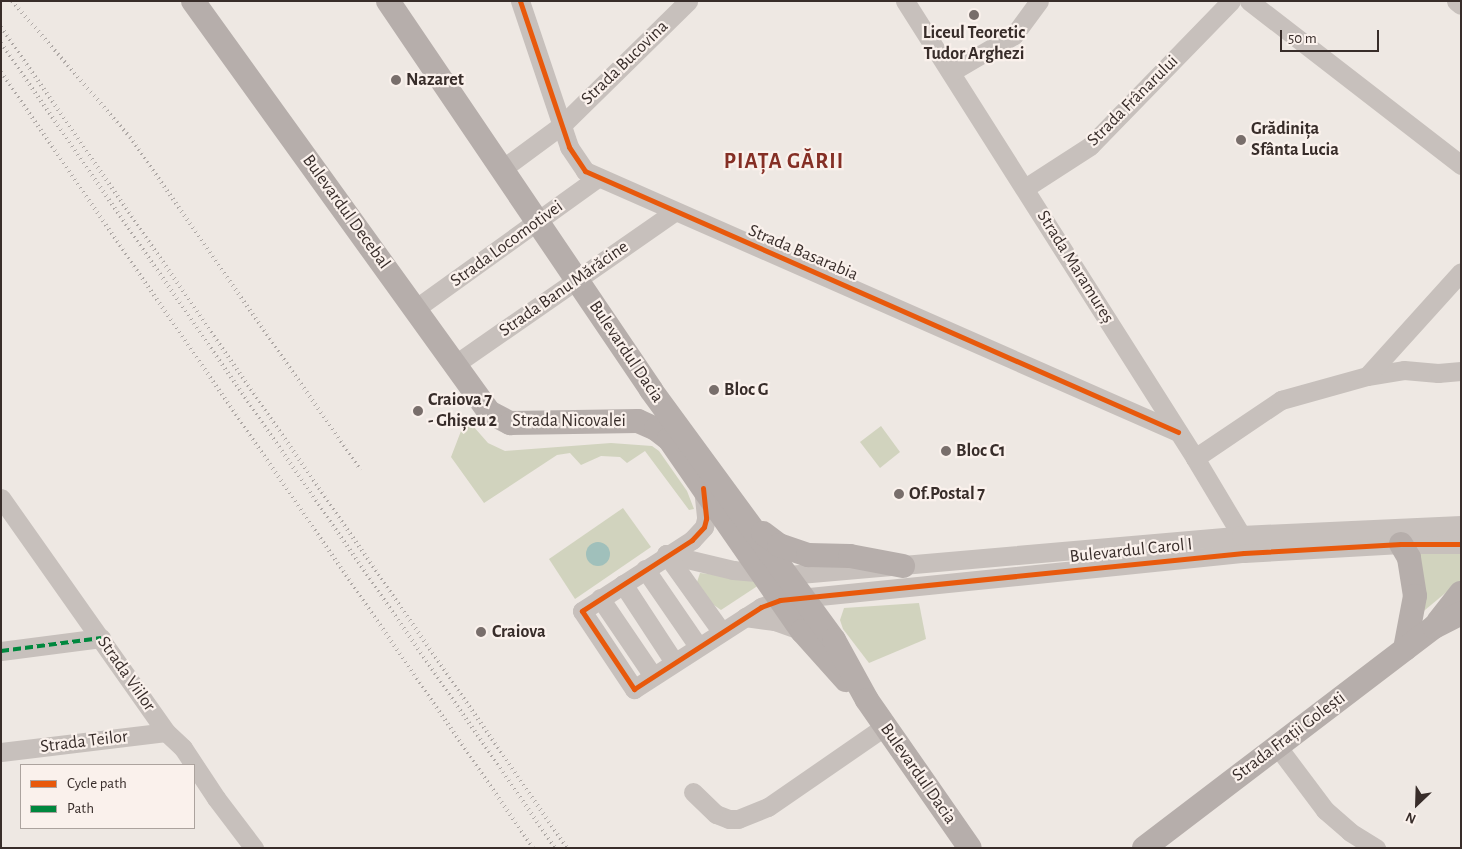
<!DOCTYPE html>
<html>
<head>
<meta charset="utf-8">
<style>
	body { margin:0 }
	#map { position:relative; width:1462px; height:849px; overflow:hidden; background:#eee8e3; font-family:"Alegreya Sans",sans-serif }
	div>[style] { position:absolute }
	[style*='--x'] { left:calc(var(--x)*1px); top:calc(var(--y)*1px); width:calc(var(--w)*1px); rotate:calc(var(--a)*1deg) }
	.green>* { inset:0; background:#d1d3be }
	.water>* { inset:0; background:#a0c0bb }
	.round { border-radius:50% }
	.minor>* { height:19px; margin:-9.5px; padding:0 9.5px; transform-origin:9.5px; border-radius:9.5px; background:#c7c0bc }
	.major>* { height:24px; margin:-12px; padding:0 12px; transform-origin:12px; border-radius:12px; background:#b6aeab }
	.rail>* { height:4px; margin-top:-2px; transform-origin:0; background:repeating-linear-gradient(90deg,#afa9a6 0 1px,transparent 0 5px) }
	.quiet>* { height:4px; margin-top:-2px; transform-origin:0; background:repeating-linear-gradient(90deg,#00873e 0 8px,transparent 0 12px) }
	.cycleway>* { height:5px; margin:-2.5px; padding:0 2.5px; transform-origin:2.5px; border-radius:2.5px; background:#e8590c }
	.dots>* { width:14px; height:14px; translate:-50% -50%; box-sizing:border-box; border:2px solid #faf1ec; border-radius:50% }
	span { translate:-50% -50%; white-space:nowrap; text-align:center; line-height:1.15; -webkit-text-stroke:4.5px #faf1ec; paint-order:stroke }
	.poi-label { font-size:18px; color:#382d2a; font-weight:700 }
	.left { translate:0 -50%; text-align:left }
	.street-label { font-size:18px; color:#382d2a }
	.district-label { font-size:22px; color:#852f25; font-weight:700; letter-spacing:1px }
	.frame { position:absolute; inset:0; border:2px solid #382d2a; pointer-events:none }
	.legend { position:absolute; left:20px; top:764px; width:175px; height:65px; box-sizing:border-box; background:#faf1ec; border:1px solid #aca39e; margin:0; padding:6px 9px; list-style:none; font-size:15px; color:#382d2a }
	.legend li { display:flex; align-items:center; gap:10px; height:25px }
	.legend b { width:25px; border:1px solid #aca39e }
	.north { position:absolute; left:1392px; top:779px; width:50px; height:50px; -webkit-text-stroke:4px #faf1ec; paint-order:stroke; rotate:204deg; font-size:14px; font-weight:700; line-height:20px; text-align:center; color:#382d2a }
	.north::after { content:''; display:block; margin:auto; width:18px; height:22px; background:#382d2a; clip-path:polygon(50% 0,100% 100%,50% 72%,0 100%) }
	.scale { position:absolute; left:1280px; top:30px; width:99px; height:22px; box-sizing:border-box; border:2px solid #382d2a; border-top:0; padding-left:6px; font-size:15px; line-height:18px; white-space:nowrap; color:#382d2a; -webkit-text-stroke:4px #faf1ec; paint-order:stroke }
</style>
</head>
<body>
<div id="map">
	<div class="green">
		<i style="clip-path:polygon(466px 418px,488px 443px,505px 451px,611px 443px,652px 446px,659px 451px,687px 491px,694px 509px,689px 510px,645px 451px,627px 463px,620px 457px,601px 456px,581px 465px,570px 453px,557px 455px,484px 503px,451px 457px)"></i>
		<i style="clip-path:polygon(881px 426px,900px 452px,880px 468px,860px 442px)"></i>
		<i style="clip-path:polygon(623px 508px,651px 547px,575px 599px,549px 559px)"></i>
		<i style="clip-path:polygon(1417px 551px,1461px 554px,1461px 580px,1419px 615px)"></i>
		<i style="clip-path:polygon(700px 573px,754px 579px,759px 585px,721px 610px,708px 601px,697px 582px)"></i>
		<i style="clip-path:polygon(919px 603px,926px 639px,869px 663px,843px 629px,840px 620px,844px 608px)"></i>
	</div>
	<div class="water">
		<i class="round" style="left:586px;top:542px;width:24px;height:24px"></i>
	</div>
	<div class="minor">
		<i style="--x:520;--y:1;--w:154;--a:71.4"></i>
		<i style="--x:569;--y:147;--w:29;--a:56"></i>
		<i style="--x:585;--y:171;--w:648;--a:23.76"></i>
		<i style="--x:905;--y:1;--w:541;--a:57.6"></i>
		<i style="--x:1195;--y:458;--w:90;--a:59.1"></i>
		<i style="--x:1241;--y:535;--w:11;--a:80"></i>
		<i style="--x:1249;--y:1;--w:268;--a:37.7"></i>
		<i style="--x:1456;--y:1;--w:6;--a:39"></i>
		<i style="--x:951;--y:72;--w:73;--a:-30.4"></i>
		<i style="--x:1014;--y:35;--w:42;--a:-53.7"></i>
		<i style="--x:502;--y:169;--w:74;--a:-36.3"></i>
		<i style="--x:562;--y:125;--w:177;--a:-44.5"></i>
		<i style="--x:1025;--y:188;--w:77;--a:-32.9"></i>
		<i style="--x:1090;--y:146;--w:202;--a:-45.8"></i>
		<i style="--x:415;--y:309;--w:224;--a:-35.7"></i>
		<i style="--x:454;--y:365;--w:268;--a:-34.8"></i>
		<i style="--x:1367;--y:376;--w:37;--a:-9"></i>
		<i style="--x:1404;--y:370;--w:34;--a:5"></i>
		<i style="--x:1438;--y:373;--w:23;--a:-5"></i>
		<i style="--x:1195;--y:458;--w:104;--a:-34"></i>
		<i style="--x:1281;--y:400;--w:89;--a:-15.6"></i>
		<i style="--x:1367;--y:376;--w:140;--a:-47.9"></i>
		<i style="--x:703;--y:488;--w:31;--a:84"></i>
		<i style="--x:706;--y:519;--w:8;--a:104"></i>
		<i style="--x:704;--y:527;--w:18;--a:133"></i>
		<i style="--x:692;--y:540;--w:131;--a:147.2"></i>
		<i style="--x:582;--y:611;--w:94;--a:56.3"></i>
		<i style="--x:634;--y:689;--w:151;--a:-32.8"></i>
		<i style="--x:761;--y:607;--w:20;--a:-20"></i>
		<i style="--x:780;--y:600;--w:466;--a:-5.8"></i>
		<i style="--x:1244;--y:553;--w:157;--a:-3.3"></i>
		<i style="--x:1401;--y:544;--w:60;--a:0"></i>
		<i style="--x:1;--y:498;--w:286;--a:54.8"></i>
		<i style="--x:166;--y:732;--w:23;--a:43"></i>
		<i style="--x:183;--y:748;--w:60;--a:56.6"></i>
		<i style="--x:216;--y:798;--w:63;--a:52.8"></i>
		<i style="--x:666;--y:554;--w:69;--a:13.4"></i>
		<i style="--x:733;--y:570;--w:55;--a:5.2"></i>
		<i style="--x:788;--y:575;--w:455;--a:-5"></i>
		<i style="--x:1241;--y:535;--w:220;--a:-2.6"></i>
		<i style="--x:666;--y:554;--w:95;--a:54.5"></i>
		<i style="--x:645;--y:569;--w:93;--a:55.5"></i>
		<i style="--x:623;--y:584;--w:93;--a:56.8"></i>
		<i style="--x:600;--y:598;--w:94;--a:55.8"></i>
		<i style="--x:745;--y:617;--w:30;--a:8"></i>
		<i style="--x:775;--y:621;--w:29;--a:20"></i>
		<i style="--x:1;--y:651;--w:101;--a:-7.4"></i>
		<i style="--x:1277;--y:746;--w:80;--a:53.1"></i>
		<i style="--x:1325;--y:810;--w:33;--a:41"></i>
		<i style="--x:1350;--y:832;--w:31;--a:32"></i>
		<i style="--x:1;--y:752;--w:166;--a:-6.9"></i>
		<i style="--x:693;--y:792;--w:32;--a:44"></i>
		<i style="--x:716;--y:814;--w:14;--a:21"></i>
		<i style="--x:729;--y:819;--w:9;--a:0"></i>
		<i style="--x:738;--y:819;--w:32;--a:-22"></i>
		<i style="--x:768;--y:807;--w:141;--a:-34.6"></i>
	</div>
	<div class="major">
		<i style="--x:193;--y:1;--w:506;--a:54.24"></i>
		<i style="--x:489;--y:412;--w:24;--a:28"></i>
		<i style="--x:510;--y:423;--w:128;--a:-0.9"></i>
		<i style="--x:638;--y:421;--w:20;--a:24"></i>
		<i style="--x:656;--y:429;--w:16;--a:38"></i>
		<i style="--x:669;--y:439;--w:234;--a:55.3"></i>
		<i style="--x:802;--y:631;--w:66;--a:48.1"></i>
		<i style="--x:388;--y:1;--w:470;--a:55.9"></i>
		<i style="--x:651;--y:390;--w:310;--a:53.8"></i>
		<i style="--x:834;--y:640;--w:68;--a:61.2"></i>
		<i style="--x:867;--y:700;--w:180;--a:55.2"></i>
		<i style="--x:763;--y:533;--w:20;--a:37"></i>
		<i style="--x:779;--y:545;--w:31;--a:19"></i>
		<i style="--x:808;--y:555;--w:42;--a:1.4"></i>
		<i style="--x:850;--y:556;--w:54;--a:10.7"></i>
		<i style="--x:1401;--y:544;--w:16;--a:60"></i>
		<i style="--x:1409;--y:558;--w:38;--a:81"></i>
		<i style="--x:1415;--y:596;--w:54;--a:100.7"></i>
		<i style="--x:1438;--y:622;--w:37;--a:-52"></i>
		<i style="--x:1144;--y:848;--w:365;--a:-37.3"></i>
		<i style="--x:1434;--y:627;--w:30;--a:-27"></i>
	</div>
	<div class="rail">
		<i style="--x:12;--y:1;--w:180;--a:49.1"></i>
		<i style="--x:130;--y:137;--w:405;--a:55.3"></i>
		<i style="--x:1;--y:27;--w:997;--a:55.42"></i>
		<i style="--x:1;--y:43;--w:977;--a:55.46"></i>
		<i style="--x:1;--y:72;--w:941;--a:55.57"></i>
	</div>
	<div class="quiet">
		<i style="--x:1;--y:651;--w:101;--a:-7.4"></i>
	</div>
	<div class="cycleway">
		<i style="--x:520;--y:1;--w:154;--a:71.4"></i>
		<i style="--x:569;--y:147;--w:29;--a:56"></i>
		<i style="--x:585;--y:171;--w:648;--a:23.76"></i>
		<i style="--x:703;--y:488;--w:31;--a:84"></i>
		<i style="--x:706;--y:519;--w:8;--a:104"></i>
		<i style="--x:704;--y:527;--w:18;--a:133"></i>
		<i style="--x:692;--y:540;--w:131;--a:147.2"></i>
		<i style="--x:582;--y:611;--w:94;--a:56.3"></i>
		<i style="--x:634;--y:689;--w:151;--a:-32.8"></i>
		<i style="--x:761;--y:607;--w:20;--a:-20"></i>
		<i style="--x:780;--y:600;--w:466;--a:-5.8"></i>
		<i style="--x:1244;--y:553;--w:157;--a:-3.3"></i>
		<i style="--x:1401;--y:544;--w:60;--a:0"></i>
	</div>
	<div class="dots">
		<i style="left:974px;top:15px;background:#786e6b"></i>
		<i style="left:396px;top:80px;background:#786e6b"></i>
		<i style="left:1241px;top:140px;background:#786e6b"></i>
		<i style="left:714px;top:390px;background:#786e6b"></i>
		<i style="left:418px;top:411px;background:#786e6b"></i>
		<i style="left:946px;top:451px;background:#786e6b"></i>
		<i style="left:899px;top:494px;background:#786e6b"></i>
		<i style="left:481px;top:632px;background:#786e6b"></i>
	</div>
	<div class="poi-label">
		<span style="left:974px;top:44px">Liceul Teoretic<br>Tudor Arghezi</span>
		<span class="left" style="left:406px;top:80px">Nazaret</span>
		<span class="left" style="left:1251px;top:140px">Grădinița<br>Sfânta Lucia</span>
		<span class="left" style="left:724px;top:390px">Bloc G</span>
		<span class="left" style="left:428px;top:411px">Craiova 7<br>- Ghișeu 2</span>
		<span class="left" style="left:956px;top:451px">Bloc C1</span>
		<span class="left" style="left:909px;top:494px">Of.Postal 7</span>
		<span class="left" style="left:492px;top:632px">Craiova</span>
	</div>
	<div class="street-label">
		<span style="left:625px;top:63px;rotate:-44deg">Strada Bucovina</span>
		<span style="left:1133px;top:101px;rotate:-45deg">Strada Frânarului</span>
		<span style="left:346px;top:212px;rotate:54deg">Bulevardul Decebal</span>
		<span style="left:507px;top:244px;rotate:-36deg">Strada Locomotivei</span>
		<span style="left:803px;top:253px;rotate:23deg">Strada Basarabia</span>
		<span style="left:1075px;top:267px;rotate:58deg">Strada Maramureș</span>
		<span style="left:564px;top:289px;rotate:-35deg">Strada Banu Mărăcine</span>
		<span style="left:626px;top:352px;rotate:56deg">Bulevardul Dacia</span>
		<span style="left:569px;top:421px">Strada Nicovalei</span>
		<span style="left:1131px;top:551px;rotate:-6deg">Bulevardul Carol I</span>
		<span style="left:126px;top:674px;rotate:55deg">Strada Viilor</span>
		<span style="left:1289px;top:737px;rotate:-37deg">Strada Frații Golești</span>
		<span style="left:84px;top:742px;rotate:-7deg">Strada Teilor</span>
		<span style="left:918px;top:774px;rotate:55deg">Bulevardul Dacia</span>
	</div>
	<div class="district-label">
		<span style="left:784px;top:162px">PIAȚA GĂRII</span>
	</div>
	<div class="frame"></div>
	<ul class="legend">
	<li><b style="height:6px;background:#e8590c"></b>Cycle path</li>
	<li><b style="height:6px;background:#00873e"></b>Path</li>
	</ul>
	<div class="north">N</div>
	<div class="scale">50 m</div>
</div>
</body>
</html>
